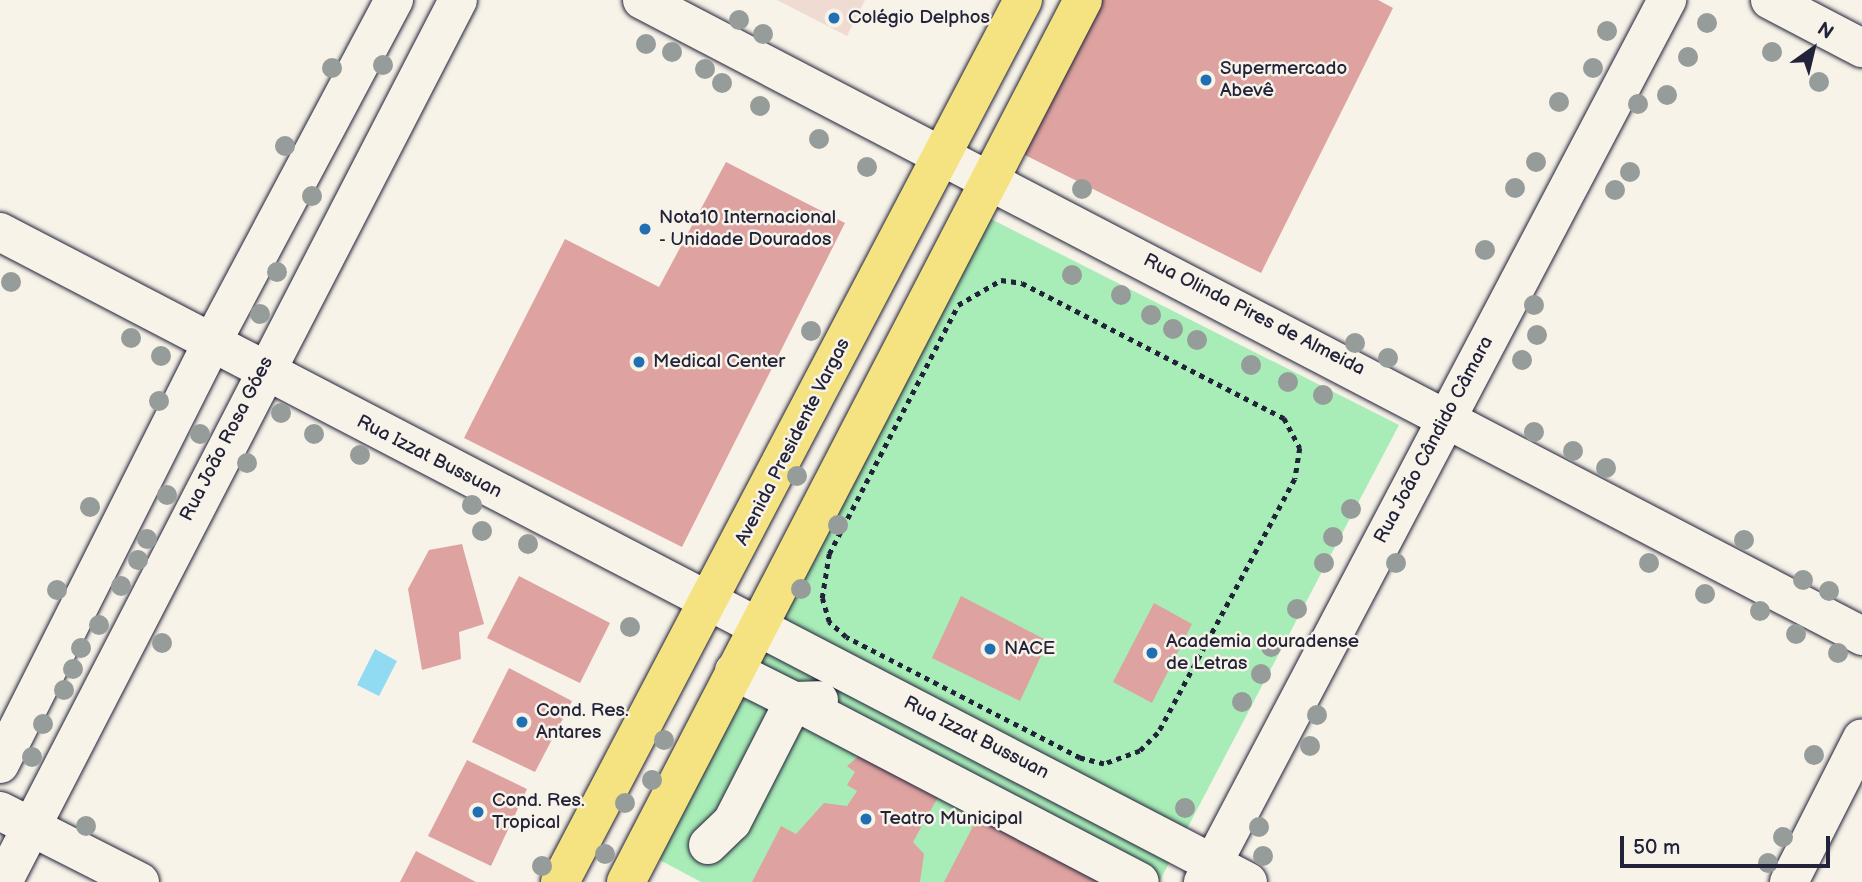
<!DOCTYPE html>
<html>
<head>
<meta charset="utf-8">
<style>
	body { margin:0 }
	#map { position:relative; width:1862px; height:882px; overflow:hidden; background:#f7f3e8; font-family:"Balsamiq Sans",sans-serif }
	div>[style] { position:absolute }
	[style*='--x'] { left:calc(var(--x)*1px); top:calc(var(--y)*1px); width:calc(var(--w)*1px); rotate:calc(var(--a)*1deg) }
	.built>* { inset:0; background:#f0dbd2 }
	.green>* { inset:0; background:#a8ecb7 }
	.water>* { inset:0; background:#90dbf1 }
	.building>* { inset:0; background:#dea3a0 }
	.path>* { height:4.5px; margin-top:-2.25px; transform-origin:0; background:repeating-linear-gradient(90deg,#22223b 0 5px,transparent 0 10px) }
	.roads { filter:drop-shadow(0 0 2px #22223b) drop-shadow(0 0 2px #22223b) }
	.minor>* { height:38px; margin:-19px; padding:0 19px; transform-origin:19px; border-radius:19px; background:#f7f3e8 }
	.major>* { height:38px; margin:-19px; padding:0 19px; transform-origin:19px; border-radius:19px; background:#f5e382 }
	.trees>* { width:20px; height:20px; margin:-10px; border-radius:50%; background:#959c9a }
	.dots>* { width:19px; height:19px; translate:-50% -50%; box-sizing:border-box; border:4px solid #f7f3e8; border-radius:50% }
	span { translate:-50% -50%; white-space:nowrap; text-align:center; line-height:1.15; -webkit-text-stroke:5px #f7f3e8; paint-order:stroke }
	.poi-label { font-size:19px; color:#22223b }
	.left { translate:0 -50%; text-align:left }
	.street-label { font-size:19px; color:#22223b }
	.north { position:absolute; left:1778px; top:14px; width:70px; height:70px; -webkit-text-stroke:5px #f7f3e8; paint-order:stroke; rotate:34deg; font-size:19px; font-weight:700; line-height:28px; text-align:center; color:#22223b }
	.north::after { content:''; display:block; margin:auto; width:24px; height:32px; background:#22223b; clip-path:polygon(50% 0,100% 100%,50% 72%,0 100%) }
	.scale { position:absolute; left:1620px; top:836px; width:210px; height:32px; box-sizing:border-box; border:4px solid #22223b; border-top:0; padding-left:9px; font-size:21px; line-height:24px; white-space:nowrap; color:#22223b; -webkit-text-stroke:5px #f7f3e8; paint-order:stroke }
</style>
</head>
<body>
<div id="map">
	<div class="built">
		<i style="clip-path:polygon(777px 0,865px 0,847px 36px)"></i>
	</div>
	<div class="green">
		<i style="clip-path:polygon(989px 218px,1399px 425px,1159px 882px,701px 882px,656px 858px)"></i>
	</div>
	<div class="water">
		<i style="clip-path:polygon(375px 649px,397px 661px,379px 696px,357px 685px)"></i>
	</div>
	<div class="building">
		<i style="clip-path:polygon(1095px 0,1378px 0,1393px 8px,1261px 273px,1019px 152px)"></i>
		<i style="clip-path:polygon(726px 162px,845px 223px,682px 547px,464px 438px,565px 239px,659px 287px)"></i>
		<i style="clip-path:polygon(462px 544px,484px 624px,459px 632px,461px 659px,422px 670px,408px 589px,429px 550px)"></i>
		<i style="clip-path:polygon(519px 576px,610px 623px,580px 683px,487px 638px)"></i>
		<i style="clip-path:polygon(961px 596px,1048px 641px,1020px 701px,932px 658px)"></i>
		<i style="clip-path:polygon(1154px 603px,1192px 624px,1152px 703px,1113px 682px)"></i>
		<i style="clip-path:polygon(509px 668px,572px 701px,535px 772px,472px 742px)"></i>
		<i style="clip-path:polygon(868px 748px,942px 790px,913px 842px,924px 854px,920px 882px,752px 882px,781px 826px,796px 834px,824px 803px,847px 806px,857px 791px,847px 785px,855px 772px,847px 766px)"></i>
		<i style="clip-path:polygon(467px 760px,527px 789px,491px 866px,428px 836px)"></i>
		<i style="clip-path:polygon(981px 811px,1108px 882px,944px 882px)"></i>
		<i style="clip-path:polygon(416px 851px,476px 882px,400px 882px)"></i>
	</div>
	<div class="path">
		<i style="--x:1001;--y:280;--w:21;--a:8"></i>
		<i style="--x:1022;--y:283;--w:295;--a:27.3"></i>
		<i style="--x:1284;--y:418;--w:34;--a:62"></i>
		<i style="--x:1300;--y:448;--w:31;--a:99"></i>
		<i style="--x:1295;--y:479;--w:289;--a:118.3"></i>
		<i style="--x:1158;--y:733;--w:25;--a:135"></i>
		<i style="--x:1140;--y:751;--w:38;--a:160"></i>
		<i style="--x:1104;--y:764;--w:25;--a:-166"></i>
		<i style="--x:1080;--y:758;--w:263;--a:-152.7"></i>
		<i style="--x:846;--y:637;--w:23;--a:-139"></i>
		<i style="--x:829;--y:622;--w:25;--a:-106"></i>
		<i style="--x:822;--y:598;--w:45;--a:-81"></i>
		<i style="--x:829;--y:554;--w:280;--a:-62.6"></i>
		<i style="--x:958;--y:305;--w:50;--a:-30.2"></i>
	</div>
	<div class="roads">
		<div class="minor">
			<i style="--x:642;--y:0;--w:1376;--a:27.53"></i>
			<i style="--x:1770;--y:0;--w:104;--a:27.6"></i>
			<i style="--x:0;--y:232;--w:1407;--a:27.51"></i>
			<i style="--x:734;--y:671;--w:67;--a:26.6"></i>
			<i style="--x:794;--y:701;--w:25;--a:-2"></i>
			<i style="--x:0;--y:764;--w:468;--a:-63.3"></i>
			<i style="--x:210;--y:346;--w:392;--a:-62"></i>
			<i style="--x:0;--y:811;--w:157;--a:26.9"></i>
			<i style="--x:708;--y:845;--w:33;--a:-44"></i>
			<i style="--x:732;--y:822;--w:136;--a:-62.9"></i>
			<i style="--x:794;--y:701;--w:390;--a:27.6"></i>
			<i style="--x:3;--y:882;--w:992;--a:-62.71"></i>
			<i style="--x:1203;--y:882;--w:997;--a:-62.25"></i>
			<i style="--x:1789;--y:882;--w:161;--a:-63.1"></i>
		</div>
		<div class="major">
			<i style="--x:560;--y:882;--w:996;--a:-62.3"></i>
			<i style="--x:626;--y:882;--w:993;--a:-62.61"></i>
		</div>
	</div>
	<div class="trees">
		<i style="left:739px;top:20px"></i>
		<i style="left:1707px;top:23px"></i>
		<i style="left:1607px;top:31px"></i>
		<i style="left:763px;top:34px"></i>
		<i style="left:646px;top:44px"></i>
		<i style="left:672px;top:52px"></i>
		<i style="left:1772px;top:52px"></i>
		<i style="left:1688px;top:57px"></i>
		<i style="left:383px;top:65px"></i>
		<i style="left:332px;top:68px"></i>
		<i style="left:1593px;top:68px"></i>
		<i style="left:705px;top:69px"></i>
		<i style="left:1819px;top:82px"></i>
		<i style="left:722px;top:83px"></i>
		<i style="left:1667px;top:95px"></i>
		<i style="left:1559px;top:102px"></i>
		<i style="left:1638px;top:104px"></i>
		<i style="left:760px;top:106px"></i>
		<i style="left:819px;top:139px"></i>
		<i style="left:285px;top:146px"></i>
		<i style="left:1536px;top:162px"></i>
		<i style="left:867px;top:167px"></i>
		<i style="left:1630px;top:172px"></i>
		<i style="left:1515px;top:188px"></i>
		<i style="left:1082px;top:189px"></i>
		<i style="left:1615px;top:190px"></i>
		<i style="left:312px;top:196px"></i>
		<i style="left:1485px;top:250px"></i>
		<i style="left:277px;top:272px"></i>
		<i style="left:1072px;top:275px"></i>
		<i style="left:11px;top:282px"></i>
		<i style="left:1121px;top:295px"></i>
		<i style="left:1534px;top:305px"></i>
		<i style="left:260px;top:314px"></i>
		<i style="left:1151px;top:315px"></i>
		<i style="left:1173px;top:329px"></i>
		<i style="left:811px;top:331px"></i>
		<i style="left:1537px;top:335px"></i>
		<i style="left:131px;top:338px"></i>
		<i style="left:1197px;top:340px"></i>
		<i style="left:1355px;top:343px"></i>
		<i style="left:161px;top:356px"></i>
		<i style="left:1388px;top:358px"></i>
		<i style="left:1522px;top:360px"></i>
		<i style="left:1251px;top:365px"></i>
		<i style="left:1288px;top:382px"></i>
		<i style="left:1323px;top:395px"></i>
		<i style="left:159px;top:401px"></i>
		<i style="left:281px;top:413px"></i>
		<i style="left:1534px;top:432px"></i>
		<i style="left:200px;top:434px"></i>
		<i style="left:314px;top:434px"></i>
		<i style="left:1573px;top:451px"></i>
		<i style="left:360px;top:455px"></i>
		<i style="left:247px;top:463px"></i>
		<i style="left:1606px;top:468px"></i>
		<i style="left:797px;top:476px"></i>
		<i style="left:167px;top:495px"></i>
		<i style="left:472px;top:505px"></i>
		<i style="left:90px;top:507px"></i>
		<i style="left:1351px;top:509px"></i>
		<i style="left:838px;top:525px"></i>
		<i style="left:482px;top:531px"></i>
		<i style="left:1333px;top:537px"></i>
		<i style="left:147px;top:539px"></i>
		<i style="left:1744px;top:540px"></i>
		<i style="left:528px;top:544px"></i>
		<i style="left:138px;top:560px"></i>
		<i style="left:1324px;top:563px"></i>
		<i style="left:1396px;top:563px"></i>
		<i style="left:1649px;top:563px"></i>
		<i style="left:1803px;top:580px"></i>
		<i style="left:121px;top:586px"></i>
		<i style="left:801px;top:589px"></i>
		<i style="left:57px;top:590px"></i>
		<i style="left:1829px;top:591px"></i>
		<i style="left:1705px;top:594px"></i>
		<i style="left:1297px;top:609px"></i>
		<i style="left:1760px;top:611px"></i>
		<i style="left:99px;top:625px"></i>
		<i style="left:630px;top:627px"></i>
		<i style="left:1796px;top:634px"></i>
		<i style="left:162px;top:643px"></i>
		<i style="left:1271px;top:647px"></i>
		<i style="left:81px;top:648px"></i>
		<i style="left:1838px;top:653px"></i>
		<i style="left:73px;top:669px"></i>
		<i style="left:1261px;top:674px"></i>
		<i style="left:64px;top:690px"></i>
		<i style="left:1242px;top:702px"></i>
		<i style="left:1317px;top:715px"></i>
		<i style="left:43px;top:724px"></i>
		<i style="left:664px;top:740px"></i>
		<i style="left:1310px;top:746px"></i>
		<i style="left:1814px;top:755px"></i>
		<i style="left:32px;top:757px"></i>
		<i style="left:652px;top:780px"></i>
		<i style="left:625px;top:803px"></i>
		<i style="left:1185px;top:808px"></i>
		<i style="left:86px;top:826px"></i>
		<i style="left:1259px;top:827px"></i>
		<i style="left:1783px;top:837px"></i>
		<i style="left:605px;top:854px"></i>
		<i style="left:1263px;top:856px"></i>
		<i style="left:1768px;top:863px"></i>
		<i style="left:542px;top:866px"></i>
	</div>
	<div class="dots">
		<i style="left:834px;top:18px;background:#1f6fb2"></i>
		<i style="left:1206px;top:80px;background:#1f6fb2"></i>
		<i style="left:645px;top:229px;background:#1f6fb2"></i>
		<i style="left:639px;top:362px;background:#1f6fb2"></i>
		<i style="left:990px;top:649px;background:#1f6fb2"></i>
		<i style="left:1152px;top:653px;background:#1f6fb2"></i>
		<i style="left:522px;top:722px;background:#1f6fb2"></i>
		<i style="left:478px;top:812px;background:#1f6fb2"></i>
		<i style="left:866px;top:819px;background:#1f6fb2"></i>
	</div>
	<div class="poi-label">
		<span class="left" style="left:848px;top:18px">Colégio Delphos</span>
		<span class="left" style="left:1220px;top:80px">Supermercado<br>Abevê</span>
		<span class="left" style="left:659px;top:229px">Nota10 Internacional<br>- Unidade Dourados</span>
		<span class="left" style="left:653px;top:362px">Medical Center</span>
		<span class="left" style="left:1166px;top:653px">Academia douradense<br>de Letras</span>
		<span class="left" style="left:1004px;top:649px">NACE</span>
		<span class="left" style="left:536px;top:722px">Cond. Res.<br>Antares</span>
		<span class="left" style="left:492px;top:812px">Cond. Res.<br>Tropical</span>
		<span class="left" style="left:880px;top:819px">Teatro Municipal</span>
	</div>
	<div class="street-label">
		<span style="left:1254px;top:315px;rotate:27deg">Rua Olinda Pires de Almeida</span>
		<span style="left:227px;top:439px;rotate:-63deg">Rua João Rosa Góes</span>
		<span style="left:1434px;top:440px;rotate:-62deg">Rua João Cândido Câmara</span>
		<span style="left:793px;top:442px;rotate:-63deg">Avenida Presidente Vargas</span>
		<span style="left:429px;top:457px;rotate:27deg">Rua Izzat Bussuan</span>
		<span style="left:976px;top:738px;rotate:27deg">Rua Izzat Bussuan</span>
	</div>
	<div class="north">N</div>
	<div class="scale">50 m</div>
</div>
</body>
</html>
